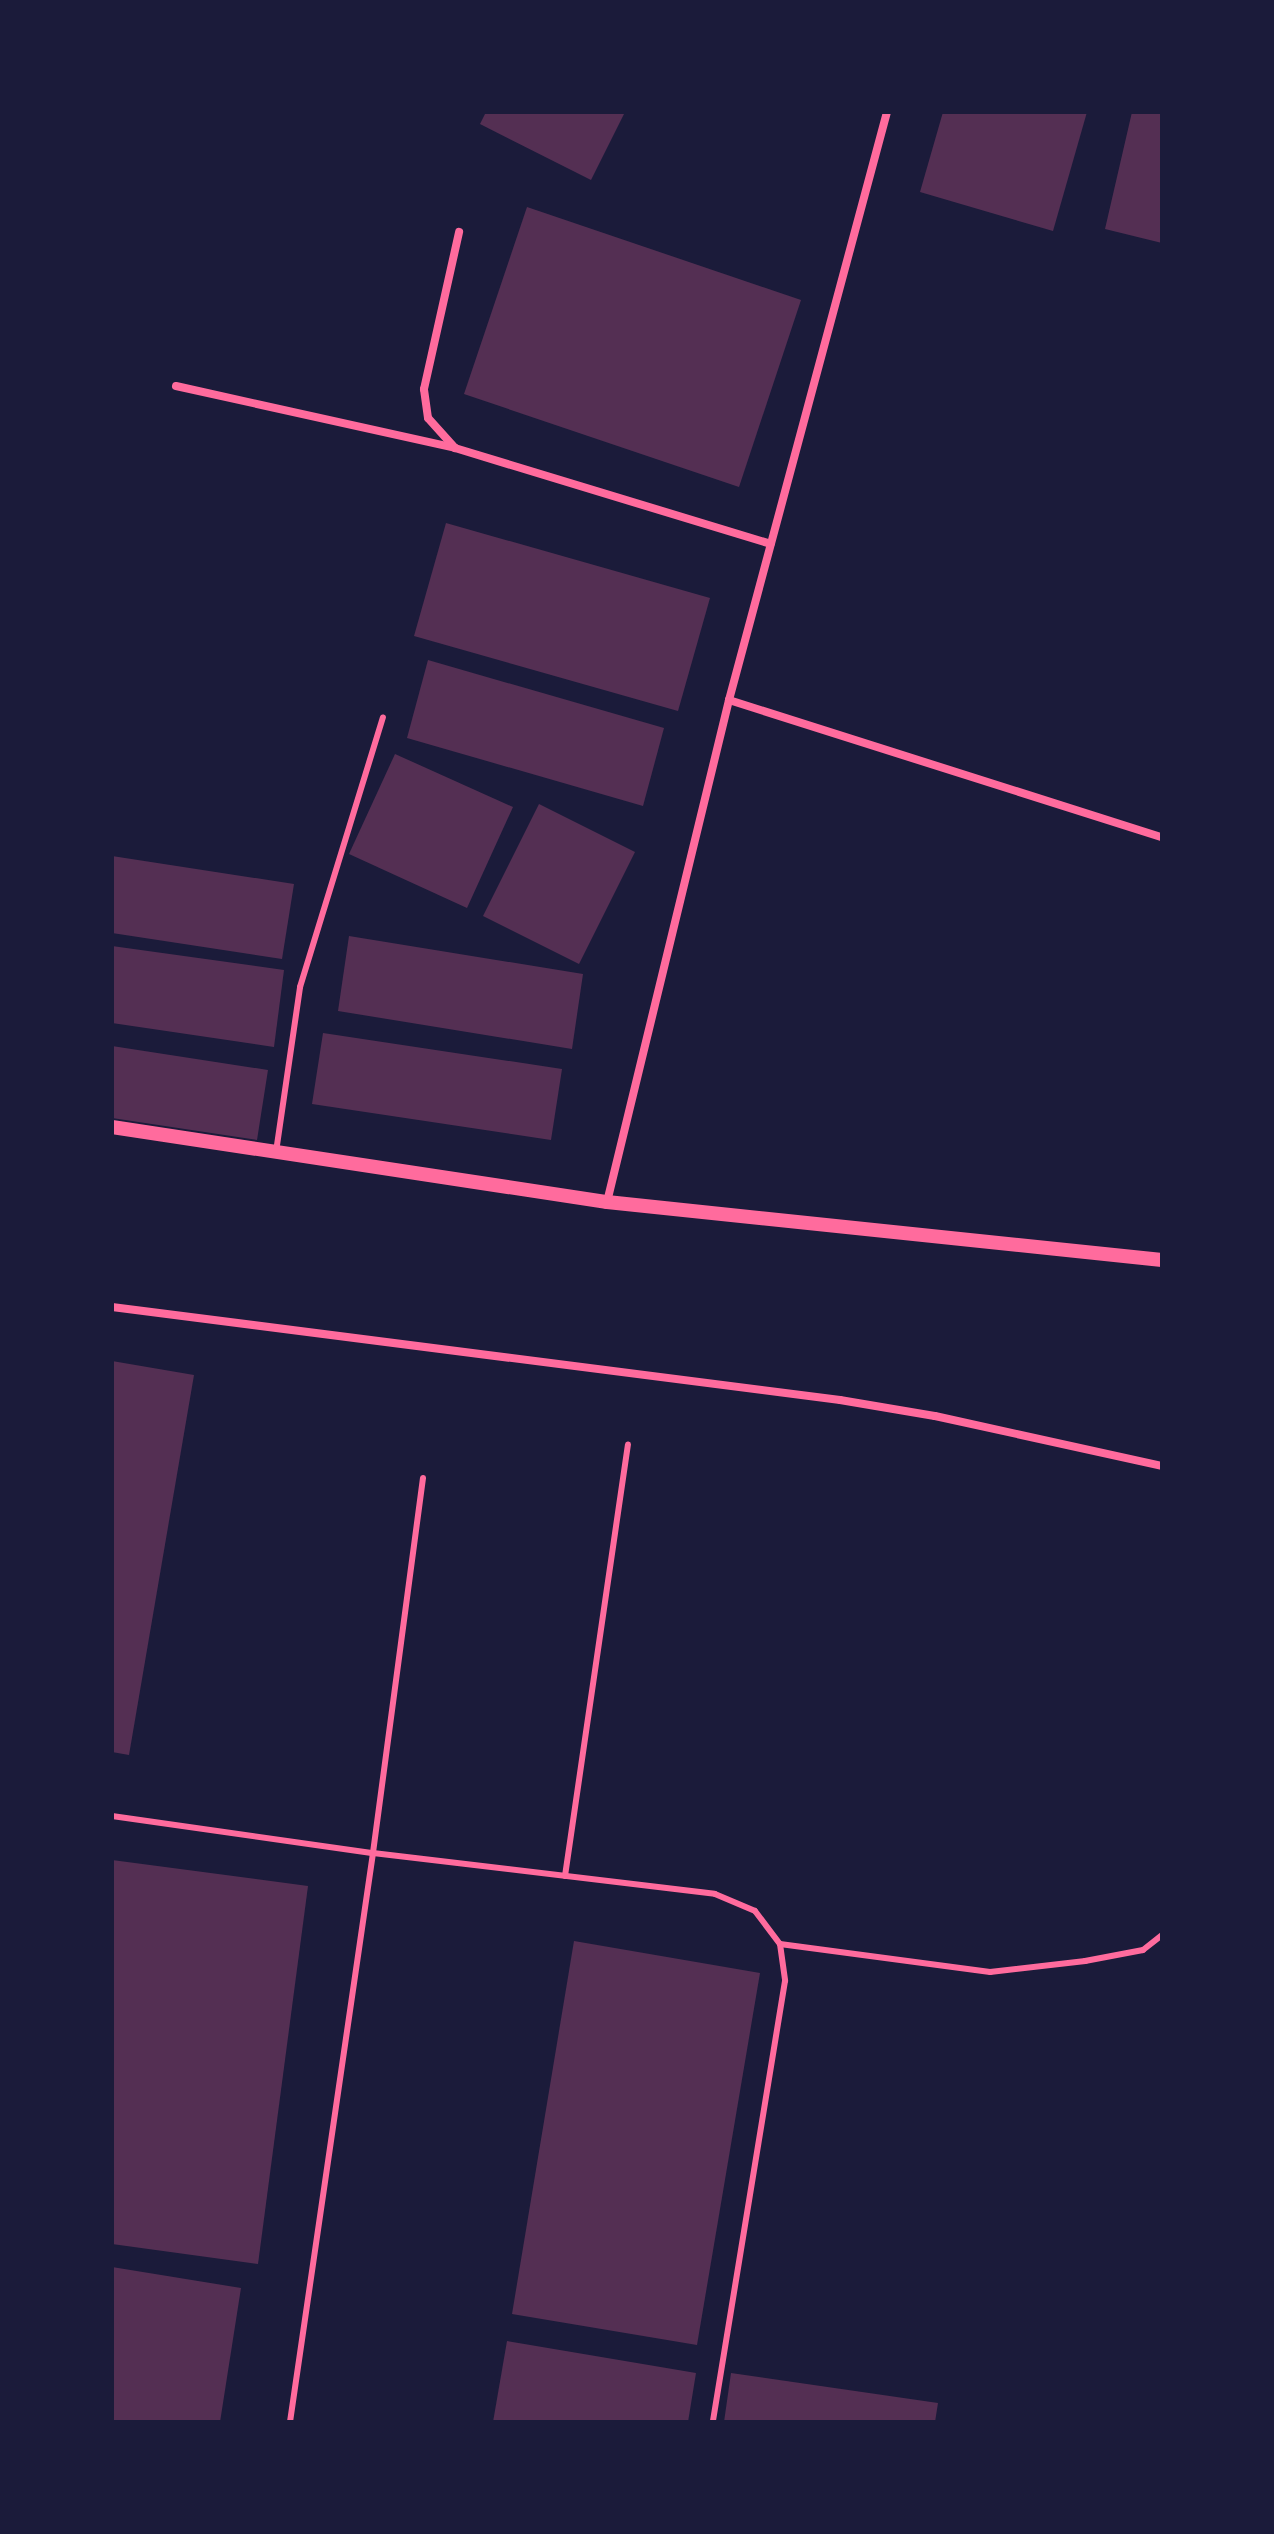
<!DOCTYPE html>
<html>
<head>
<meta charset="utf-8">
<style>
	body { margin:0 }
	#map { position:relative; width:1274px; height:2534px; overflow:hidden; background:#1b1b3a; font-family:"Source Sans 3",sans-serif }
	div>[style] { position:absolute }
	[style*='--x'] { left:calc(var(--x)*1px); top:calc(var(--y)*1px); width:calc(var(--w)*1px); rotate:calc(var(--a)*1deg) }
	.building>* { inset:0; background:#542f53 }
	.service>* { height:6px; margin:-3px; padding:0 3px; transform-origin:3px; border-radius:3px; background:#ff6b9d }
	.minor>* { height:8px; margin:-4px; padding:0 4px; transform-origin:4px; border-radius:4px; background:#ff6b9d }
	.tertiary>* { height:14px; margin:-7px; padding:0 7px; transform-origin:7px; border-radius:7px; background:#ff6b9d }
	span { translate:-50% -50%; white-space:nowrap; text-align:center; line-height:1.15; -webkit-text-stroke:8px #1b1b3a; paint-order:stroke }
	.frame { position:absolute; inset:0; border:114px solid #1b1b3a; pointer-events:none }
</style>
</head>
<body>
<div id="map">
	<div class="building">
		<i style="clip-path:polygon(486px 112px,625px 112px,591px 180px,480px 124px)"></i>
		<i style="clip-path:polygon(943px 112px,1087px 112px,1053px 231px,920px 192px)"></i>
		<i style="clip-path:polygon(1132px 112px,1162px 112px,1162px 243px,1105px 229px)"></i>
		<i style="clip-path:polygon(527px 207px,801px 300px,739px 487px,464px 394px)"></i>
		<i style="clip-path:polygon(446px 523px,710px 598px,678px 711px,414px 636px)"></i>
		<i style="clip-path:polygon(428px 660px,664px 728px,643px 806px,407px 738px)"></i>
		<i style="clip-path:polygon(395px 754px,513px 807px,467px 908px,349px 854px)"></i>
		<i style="clip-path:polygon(539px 804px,635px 852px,579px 964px,483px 916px)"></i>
		<i style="clip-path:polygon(112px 856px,294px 884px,282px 959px,112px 933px)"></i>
		<i style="clip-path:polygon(349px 936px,583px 974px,572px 1049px,338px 1011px)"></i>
		<i style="clip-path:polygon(112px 946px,284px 970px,274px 1047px,112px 1023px)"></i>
		<i style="clip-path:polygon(323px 1033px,562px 1069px,551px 1140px,312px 1104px)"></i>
		<i style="clip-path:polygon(112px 1046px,268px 1070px,257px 1140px,112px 1118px)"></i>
		<i style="clip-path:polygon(112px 1361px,194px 1375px,129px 1755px,112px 1752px)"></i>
		<i style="clip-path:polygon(112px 1860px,308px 1886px,258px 2264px,112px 2244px)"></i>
		<i style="clip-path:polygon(574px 1941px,760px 1973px,697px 2345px,512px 2314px)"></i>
		<i style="clip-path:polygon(112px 2267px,241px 2288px,220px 2422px,112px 2422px)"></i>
		<i style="clip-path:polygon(507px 2341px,696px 2373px,688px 2422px,493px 2422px)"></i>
		<i style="clip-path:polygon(731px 2373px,938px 2403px,935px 2422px,724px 2422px)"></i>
	</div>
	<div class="service">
		<i style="--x:276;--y:1152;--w:167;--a:-81.7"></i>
		<i style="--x:300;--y:987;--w:282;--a:-72.9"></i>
		<i style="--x:423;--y:1478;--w:378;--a:97.6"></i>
		<i style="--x:373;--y:1853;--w:344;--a:6.8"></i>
		<i style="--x:715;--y:1894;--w:43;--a:23"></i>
		<i style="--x:755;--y:1911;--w:41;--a:52.9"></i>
		<i style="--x:780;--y:1944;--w:37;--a:82"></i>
		<i style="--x:785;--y:1981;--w:447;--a:99.3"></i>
		<i style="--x:112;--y:1816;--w:264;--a:8.1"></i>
		<i style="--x:373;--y:1853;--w:575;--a:98.3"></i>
		<i style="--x:565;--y:1876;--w:436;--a:-81.7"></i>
		<i style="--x:780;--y:1944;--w:212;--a:7.6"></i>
		<i style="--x:990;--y:1972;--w:96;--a:-6.6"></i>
		<i style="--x:1085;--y:1961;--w:59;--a:-10.7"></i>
		<i style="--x:1143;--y:1950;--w:24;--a:-38"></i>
	</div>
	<div class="minor">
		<i style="--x:176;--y:386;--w:286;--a:12.5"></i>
		<i style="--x:455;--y:448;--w:330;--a:16.9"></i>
		<i style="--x:455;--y:448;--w:40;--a:-132"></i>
		<i style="--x:428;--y:418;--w:29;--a:-98"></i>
		<i style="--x:424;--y:389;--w:161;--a:-77.4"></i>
		<i style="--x:729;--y:700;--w:454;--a:17.6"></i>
		<i style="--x:607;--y:1202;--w:517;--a:-76.34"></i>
		<i style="--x:729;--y:700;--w:609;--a:-74.96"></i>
		<i style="--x:112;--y:1307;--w:734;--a:7.28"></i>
		<i style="--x:840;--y:1400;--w:96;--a:9.6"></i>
		<i style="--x:935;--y:1416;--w:232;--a:12.4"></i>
	</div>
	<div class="tertiary">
		<i style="--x:112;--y:1127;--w:501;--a:8.62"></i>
		<i style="--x:607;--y:1202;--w:558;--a:5.97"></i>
	</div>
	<div class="frame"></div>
</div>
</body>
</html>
